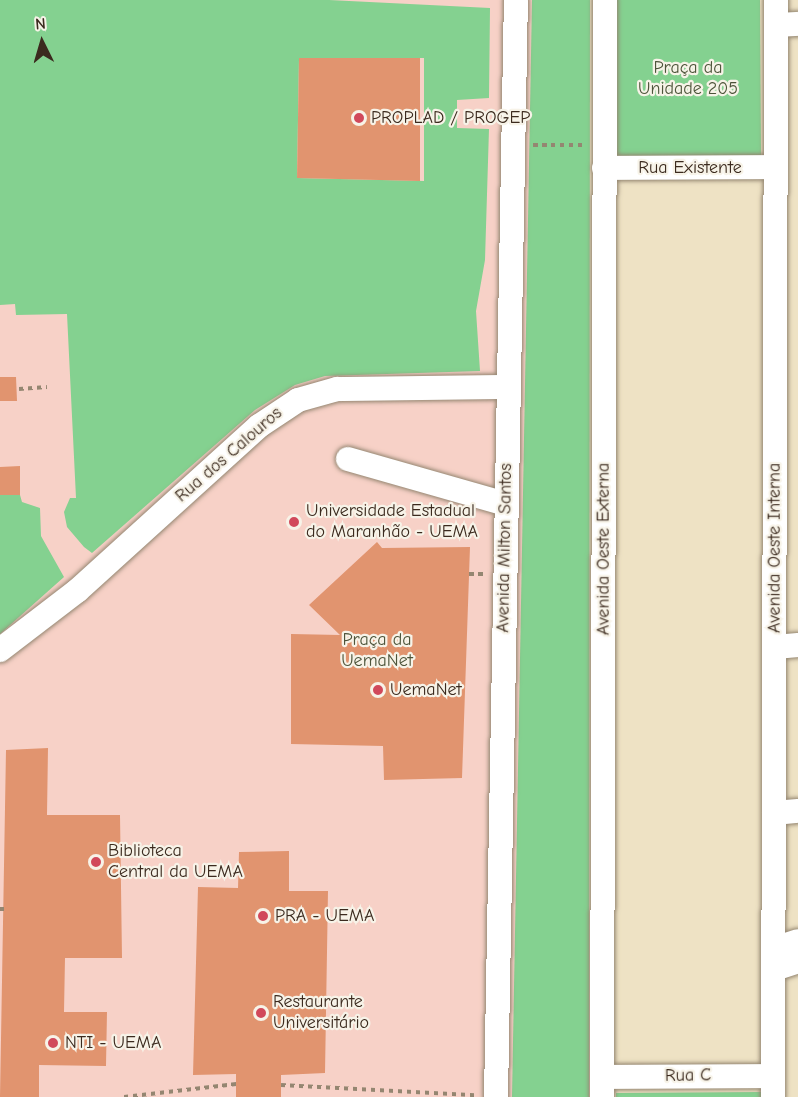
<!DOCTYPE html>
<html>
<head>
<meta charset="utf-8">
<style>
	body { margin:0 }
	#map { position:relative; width:798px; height:1097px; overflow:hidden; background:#eee2c4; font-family:"Comic Neue",sans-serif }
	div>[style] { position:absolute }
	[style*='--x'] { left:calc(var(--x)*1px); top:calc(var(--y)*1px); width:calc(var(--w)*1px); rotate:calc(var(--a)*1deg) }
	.built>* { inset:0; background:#f7d1c7 }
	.green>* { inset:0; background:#84d190 }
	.building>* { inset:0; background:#e1946f }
	.path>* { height:4px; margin-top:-2px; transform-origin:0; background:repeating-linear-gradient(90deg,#948671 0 4.5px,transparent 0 9px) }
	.roads { filter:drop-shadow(0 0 2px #948671) drop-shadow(0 0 2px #948671) }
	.minor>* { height:24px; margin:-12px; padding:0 12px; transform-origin:12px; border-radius:12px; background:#fff }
	.dots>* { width:16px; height:16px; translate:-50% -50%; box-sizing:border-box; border:3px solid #f7f3e8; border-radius:50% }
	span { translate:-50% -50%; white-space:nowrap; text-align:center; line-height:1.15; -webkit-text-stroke:4.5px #f7f3e8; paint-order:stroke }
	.park-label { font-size:18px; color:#4d543a }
	.poi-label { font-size:18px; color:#3b2a1e }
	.left { translate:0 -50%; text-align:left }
	.street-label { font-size:18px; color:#3b2a1e }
	.north { position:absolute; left:12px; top:12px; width:60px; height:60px; -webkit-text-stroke:4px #f7f3e8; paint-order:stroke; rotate:355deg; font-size:16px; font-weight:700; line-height:24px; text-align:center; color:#3b2a1e }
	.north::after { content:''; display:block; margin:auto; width:21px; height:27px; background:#3b2a1e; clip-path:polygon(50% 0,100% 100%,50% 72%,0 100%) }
</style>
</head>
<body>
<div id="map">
	<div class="built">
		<i style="clip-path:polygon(0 0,587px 0,590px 1097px,0 1097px)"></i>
	</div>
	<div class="green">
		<i style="clip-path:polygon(evenodd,0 0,329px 0,490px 8px,489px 98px,457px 100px,457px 128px,489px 129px,485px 260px,476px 311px,480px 371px,325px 376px,295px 385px,255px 410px,92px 553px,84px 547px,67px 527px,64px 512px,70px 498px,76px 498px,67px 314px,16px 315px,15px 304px,0 305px,0 0,424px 58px,424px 181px,297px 178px,299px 59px,424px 58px)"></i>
		<i style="clip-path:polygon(532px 0,590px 0,589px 1097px,512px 1097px)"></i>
		<i style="clip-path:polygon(615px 0,760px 0,761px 158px,616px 159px)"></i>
		<i style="clip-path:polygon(0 495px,20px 495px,22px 502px,40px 508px,41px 536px,64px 577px,0 634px)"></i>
		<i style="clip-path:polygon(762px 1092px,762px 1097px,616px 1097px,616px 1093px)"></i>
	</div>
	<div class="building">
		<i style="clip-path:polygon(299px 58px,420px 58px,420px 181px,297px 178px)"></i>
		<i style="clip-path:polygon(0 377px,16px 377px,17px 401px,0 401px)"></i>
		<i style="clip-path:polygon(20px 466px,20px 495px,0 495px,0 467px)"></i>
		<i style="clip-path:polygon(377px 542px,382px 548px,470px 547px,462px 778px,384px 780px,383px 746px,291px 744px,291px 634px,340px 635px,309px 605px)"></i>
		<i style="clip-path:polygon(48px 748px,47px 815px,120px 815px,122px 958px,65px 958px,64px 1012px,107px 1012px,106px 1066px,39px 1065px,39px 1097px,0 1097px,6px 750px)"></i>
		<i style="clip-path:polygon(289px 851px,289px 891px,328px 891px,325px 1073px,281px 1075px,281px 1097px,236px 1097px,236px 1074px,193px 1075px,198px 887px,238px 888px,239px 852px)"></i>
	</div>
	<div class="path">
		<i style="--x:533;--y:145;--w:50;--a:0"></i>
		<i style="--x:19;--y:389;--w:28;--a:-4"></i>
		<i style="--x:469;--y:574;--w:14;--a:0"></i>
		<i style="--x:0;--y:909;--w:4;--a:0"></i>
		<i style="--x:281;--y:1085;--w:194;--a:3"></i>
		<i style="--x:124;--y:1097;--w:113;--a:-6.6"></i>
	</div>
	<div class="roads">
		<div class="minor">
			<i style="--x:777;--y:25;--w:21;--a:-3"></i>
			<i style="--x:604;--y:168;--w:172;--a:-0.3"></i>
			<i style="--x:348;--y:459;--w:164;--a:15.9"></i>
			<i style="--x:775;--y:647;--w:23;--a:-5"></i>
			<i style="--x:0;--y:650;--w:97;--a:-37.5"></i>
			<i style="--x:77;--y:591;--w:246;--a:-42.2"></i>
			<i style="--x:259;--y:426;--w:47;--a:-33.7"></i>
			<i style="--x:298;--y:400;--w:41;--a:-15.8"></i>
			<i style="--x:337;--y:389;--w:171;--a:-0.7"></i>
			<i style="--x:774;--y:813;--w:24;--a:-5"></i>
			<i style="--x:774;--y:949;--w:25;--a:-18"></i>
			<i style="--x:774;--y:969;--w:25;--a:-18"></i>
			<i style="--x:603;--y:1077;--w:170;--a:-0.3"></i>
			<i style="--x:496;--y:1097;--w:1097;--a:-88.96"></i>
			<i style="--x:602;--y:1097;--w:1097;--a:-89.84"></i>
			<i style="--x:773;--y:1097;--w:1097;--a:-89.84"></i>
		</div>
	</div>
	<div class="dots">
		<i style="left:359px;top:118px;background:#d1495b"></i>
		<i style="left:294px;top:522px;background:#d1495b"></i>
		<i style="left:378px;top:690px;background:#d1495b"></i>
		<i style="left:96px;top:862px;background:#d1495b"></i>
		<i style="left:263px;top:916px;background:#d1495b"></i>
		<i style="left:261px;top:1013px;background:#d1495b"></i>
		<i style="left:53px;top:1043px;background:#d1495b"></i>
	</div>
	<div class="park-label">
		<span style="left:688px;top:79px">Praça da<br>Unidade 205</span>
		<span style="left:377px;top:651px">Praça da<br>UemaNet</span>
	</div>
	<div class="poi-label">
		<span class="left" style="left:371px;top:118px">PROPLAD / PROGEP</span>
		<span class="left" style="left:306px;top:522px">Universidade Estadual<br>do Maranhão - UEMA</span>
		<span class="left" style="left:390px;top:690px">UemaNet</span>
		<span class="left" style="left:108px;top:862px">Biblioteca<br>Central da UEMA</span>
		<span class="left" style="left:275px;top:916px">PRA - UEMA</span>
		<span class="left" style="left:273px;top:1013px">Restaurante<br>Universitário</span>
		<span class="left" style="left:65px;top:1043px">NTI - UEMA</span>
	</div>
	<div class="street-label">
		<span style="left:690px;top:168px">Rua Existente</span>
		<span style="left:229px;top:455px;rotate:-41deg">Rua dos Calouros</span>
		<span style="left:505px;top:548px;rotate:-89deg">Avenida Milton Santos</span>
		<span style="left:775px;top:548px;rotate:-90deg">Avenida Oeste Interna</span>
		<span style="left:604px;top:549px;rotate:-90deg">Avenida Oeste Externa</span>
		<span style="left:688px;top:1076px;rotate:-1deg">Rua C</span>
	</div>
	<div class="north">N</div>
</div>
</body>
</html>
